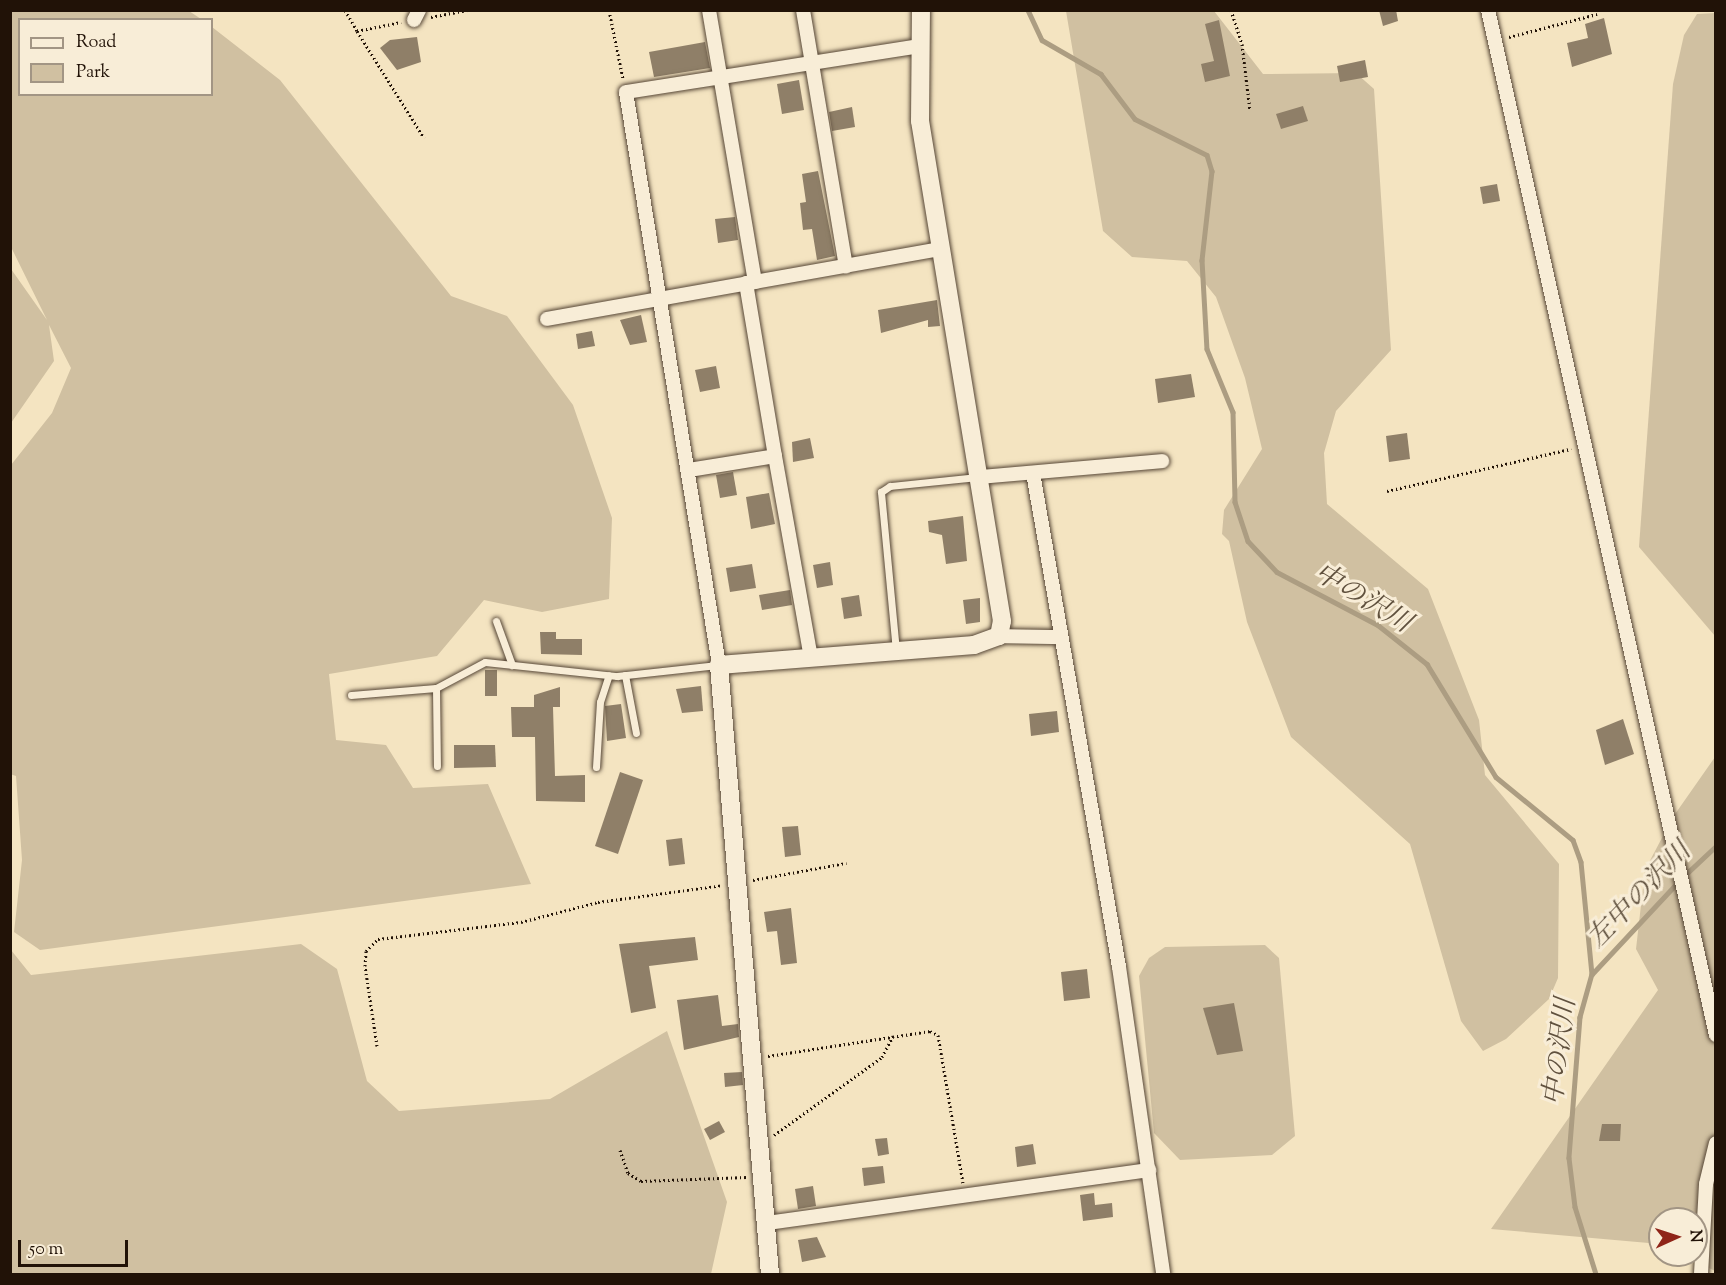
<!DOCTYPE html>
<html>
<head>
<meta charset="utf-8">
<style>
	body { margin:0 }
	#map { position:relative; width:1726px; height:1285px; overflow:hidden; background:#f4e4c1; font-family:"Sorts Mill Goudy","Noto Serif JP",serif }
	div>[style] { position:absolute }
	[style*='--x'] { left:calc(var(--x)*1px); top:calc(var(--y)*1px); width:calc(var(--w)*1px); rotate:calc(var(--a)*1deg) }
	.green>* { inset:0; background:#d0c0a1 }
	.stream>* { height:4.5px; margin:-2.25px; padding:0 2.25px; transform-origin:2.25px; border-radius:2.25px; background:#ac9d82 }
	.building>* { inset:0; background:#8f7f68 }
	.path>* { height:3px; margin-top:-1.5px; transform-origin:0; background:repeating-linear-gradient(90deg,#211207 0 1.5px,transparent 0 4.5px) }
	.roads { filter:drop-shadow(0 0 2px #564636) drop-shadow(0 0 2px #564636) }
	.lane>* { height:7px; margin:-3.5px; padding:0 3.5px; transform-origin:3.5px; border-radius:3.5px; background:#f8edd7 }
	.street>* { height:14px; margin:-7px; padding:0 7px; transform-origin:7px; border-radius:7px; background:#f8edd7 }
	.secondary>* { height:18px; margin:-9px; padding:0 9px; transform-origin:9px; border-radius:9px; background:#f8edd7 }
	span { translate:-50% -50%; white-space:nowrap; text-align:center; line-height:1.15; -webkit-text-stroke:6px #f8edd7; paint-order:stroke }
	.water-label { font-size:27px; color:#60513e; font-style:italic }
	.frame { position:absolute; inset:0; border:12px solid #211207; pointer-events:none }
	.legend { position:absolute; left:18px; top:18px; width:195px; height:78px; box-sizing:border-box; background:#f8edd7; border:2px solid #a29584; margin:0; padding:8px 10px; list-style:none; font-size:18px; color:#211207 }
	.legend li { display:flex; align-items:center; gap:12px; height:30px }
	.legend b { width:30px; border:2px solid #a29584 }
	.north { position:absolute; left:1648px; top:1207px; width:60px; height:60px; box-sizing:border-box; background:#f8edd7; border:2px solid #a29584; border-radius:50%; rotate:87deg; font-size:16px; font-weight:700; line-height:24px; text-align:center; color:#211207 }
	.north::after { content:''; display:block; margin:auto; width:21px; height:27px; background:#8f2418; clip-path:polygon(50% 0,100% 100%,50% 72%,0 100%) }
	.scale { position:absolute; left:18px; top:1240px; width:110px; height:27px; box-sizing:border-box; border:3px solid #211207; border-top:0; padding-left:8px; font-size:18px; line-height:21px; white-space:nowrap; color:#211207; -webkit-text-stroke:4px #f8edd7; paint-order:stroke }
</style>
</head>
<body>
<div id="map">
	<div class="green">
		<i style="clip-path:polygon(11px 10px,189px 11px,201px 19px,20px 20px,20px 94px,212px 94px,212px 27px,280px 80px,451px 296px,507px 316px,573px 405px,612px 518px,609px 599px,542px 612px,484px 600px,437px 656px,329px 674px,336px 740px,386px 745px,413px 788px,488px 784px,531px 884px,40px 950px,14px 932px,22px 860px,16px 776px,10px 774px,11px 465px,52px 413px,71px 368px,49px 325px,54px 361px,11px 423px,11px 269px,47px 320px,11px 247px)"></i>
		<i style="clip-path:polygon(1066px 11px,1214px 11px,1263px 74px,1356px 73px,1374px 89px,1391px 350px,1336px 411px,1324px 453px,1327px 504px,1428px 589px,1479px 720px,1485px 775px,1559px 864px,1558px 978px,1549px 999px,1506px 1039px,1483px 1051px,1461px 1021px,1410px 844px,1291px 737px,1247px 622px,1229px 541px,1222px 534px,1224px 510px,1262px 449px,1245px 378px,1216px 297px,1187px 261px,1132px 257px,1103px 231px)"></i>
		<i style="clip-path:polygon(1715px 13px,1716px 13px,1715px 636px,1639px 547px,1673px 84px,1684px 35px,1697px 14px)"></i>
		<i style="clip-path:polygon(1715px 757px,1715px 1271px,1683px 1255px,1696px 1255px,1696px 1219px,1660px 1219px,1660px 1244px,1491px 1229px,1658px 990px,1636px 949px,1645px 870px,1673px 817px)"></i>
		<i style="clip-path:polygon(301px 944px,337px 969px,367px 1081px,399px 1111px,550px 1099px,667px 1031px,727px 1202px,711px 1274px,11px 1274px,11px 950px,31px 975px)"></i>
		<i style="clip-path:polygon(1265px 945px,1279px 958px,1295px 1136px,1272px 1155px,1180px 1160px,1154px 1133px,1139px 976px,1149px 958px,1165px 947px)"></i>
	</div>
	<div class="stream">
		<i style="--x:1028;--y:10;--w:33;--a:65"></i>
		<i style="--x:1042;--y:40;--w:68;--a:30"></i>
		<i style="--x:1101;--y:74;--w:56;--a:52.9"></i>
		<i style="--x:1135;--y:119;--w:80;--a:26.6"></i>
		<i style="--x:1207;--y:155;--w:17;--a:73"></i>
		<i style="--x:1212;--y:171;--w:90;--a:96.4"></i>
		<i style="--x:1202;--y:260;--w:89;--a:86.8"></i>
		<i style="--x:1207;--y:349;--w:68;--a:67.6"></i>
		<i style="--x:1233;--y:412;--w:90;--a:88.7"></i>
		<i style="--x:1235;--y:502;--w:41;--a:71.6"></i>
		<i style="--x:1248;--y:541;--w:42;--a:46.9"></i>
		<i style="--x:1277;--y:572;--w:114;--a:27.7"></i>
		<i style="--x:1378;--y:625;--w:63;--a:38.5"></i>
		<i style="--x:1427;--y:664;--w:132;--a:58.6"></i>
		<i style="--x:1496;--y:777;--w:99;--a:39.3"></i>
		<i style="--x:1573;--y:840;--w:23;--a:70"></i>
		<i style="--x:1581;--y:862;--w:113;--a:84.4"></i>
		<i style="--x:1592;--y:974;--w:45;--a:105.6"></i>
		<i style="--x:1580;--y:1017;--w:141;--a:94.5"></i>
		<i style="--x:1569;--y:1158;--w:49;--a:83"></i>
		<i style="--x:1575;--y:1207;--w:70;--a:72.6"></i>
		<i style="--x:1684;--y:876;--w:44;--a:-43.2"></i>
		<i style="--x:1592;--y:974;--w:126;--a:-46.9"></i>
	</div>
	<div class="building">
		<i style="clip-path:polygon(1379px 10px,1396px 10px,1398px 21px,1383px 26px)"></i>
		<i style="clip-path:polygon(1604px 18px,1612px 54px,1572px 67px,1567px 43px,1588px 38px,1585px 24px)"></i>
		<i style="clip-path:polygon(1219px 20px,1230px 76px,1205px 82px,1201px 64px,1214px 61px,1205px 24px)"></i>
		<i style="clip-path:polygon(417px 37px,421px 62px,397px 70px,380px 48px,390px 40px)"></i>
		<i style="clip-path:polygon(705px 42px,710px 68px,654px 77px,649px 52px)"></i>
		<i style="clip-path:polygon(1365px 60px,1368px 77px,1340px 82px,1337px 66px)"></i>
		<i style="clip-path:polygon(799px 80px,804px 110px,782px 114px,777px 84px)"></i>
		<i style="clip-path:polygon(1303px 106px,1308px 121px,1281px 129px,1276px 114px)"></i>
		<i style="clip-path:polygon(852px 107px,855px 127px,832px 131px,829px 112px)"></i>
		<i style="clip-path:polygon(818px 171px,835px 256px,817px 260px,812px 229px,803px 230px,800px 203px,806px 202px,802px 174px)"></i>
		<i style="clip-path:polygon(1497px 184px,1500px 201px,1483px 204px,1480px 187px)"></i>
		<i style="clip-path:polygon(735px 217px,738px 240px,718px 243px,715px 219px)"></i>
		<i style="clip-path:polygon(937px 300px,940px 326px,928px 327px,928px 320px,881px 333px,878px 310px)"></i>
		<i style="clip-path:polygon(641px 315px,647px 342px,630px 345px,620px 320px)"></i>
		<i style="clip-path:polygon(592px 331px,595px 346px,578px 349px,576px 334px)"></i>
		<i style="clip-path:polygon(716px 366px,720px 388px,700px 392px,695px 370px)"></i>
		<i style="clip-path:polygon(1191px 374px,1195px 397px,1158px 403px,1155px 379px)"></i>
		<i style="clip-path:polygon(1407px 433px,1410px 459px,1389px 462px,1386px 436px)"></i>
		<i style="clip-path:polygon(810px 438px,814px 458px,793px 462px,792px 442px)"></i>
		<i style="clip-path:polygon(733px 472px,737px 495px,720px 498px,716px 475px)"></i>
		<i style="clip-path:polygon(769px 493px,775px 524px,751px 529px,746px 497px)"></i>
		<i style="clip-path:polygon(963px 516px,967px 561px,946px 564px,942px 535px,929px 532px,928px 521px)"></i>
		<i style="clip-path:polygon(830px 562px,833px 585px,817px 588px,813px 565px)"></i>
		<i style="clip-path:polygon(752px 564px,756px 588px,730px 592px,726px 568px)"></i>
		<i style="clip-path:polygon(790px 590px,792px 605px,762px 610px,759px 595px)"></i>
		<i style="clip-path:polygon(859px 595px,862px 616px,844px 619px,841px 598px)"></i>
		<i style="clip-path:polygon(980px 598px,980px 622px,966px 624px,963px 600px)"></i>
		<i style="clip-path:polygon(540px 632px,556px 632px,556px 639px,582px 639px,582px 655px,541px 654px)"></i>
		<i style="clip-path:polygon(485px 670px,497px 670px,497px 696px,485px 696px)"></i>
		<i style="clip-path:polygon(701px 686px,703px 711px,682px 713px,676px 689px)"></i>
		<i style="clip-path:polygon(560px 687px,560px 707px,553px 707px,555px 776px,585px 775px,585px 802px,536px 801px,535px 737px,512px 737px,511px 707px,534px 707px,534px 695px)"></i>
		<i style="clip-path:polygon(621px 704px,626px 738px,607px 741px,605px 706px)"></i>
		<i style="clip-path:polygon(1057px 711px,1059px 732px,1031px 736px,1029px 714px)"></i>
		<i style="clip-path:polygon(1623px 719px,1634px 754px,1605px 765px,1596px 730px)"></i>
		<i style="clip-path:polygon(454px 745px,495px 745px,496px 767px,454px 768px)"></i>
		<i style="clip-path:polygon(620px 772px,643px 780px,618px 854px,595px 846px)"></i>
		<i style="clip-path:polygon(798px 826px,801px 855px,785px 857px,782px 827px)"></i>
		<i style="clip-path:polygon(682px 838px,685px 864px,669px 866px,666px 840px)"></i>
		<i style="clip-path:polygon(791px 908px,797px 963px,781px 965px,777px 931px,767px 932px,764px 912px)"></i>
		<i style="clip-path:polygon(695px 937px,698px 960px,649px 966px,656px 1008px,631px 1013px,619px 944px)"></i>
		<i style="clip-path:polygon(1087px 969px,1090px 998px,1064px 1001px,1061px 972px)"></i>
		<i style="clip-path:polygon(718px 995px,722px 1026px,738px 1024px,739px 1037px,684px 1050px,677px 1000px)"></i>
		<i style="clip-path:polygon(1234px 1003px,1243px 1051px,1217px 1055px,1203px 1008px)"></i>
		<i style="clip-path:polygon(742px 1072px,743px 1085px,725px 1087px,724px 1073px)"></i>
		<i style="clip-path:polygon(719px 1121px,725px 1132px,710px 1140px,704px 1129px)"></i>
		<i style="clip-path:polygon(1602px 1124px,1621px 1124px,1620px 1141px,1599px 1141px)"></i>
		<i style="clip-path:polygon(887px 1138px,889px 1154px,878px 1156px,875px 1139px)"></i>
		<i style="clip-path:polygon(1033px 1144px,1036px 1164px,1017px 1167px,1015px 1147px)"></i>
		<i style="clip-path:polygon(883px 1166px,885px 1183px,864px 1186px,862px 1168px)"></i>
		<i style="clip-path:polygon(813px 1186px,816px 1206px,798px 1209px,795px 1189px)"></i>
		<i style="clip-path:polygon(1094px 1193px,1095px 1205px,1112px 1203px,1113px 1217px,1083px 1221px,1080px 1195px)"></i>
		<i style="clip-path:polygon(817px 1237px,826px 1257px,802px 1262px,798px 1240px)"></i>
	</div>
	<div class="path">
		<i style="--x:345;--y:10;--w:24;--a:60"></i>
		<i style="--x:357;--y:31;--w:45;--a:-11.6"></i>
		<i style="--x:609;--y:10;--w:70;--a:78.5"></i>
		<i style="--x:1231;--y:10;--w:36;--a:72"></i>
		<i style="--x:1242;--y:44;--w:67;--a:83.2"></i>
		<i style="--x:431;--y:17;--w:37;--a:-11"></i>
		<i style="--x:357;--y:31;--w:126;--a:57.9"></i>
		<i style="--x:1509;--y:37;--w:91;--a:-14.6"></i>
		<i style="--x:1387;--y:491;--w:189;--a:-12.9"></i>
		<i style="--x:753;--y:880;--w:95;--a:-10.4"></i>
		<i style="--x:377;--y:1046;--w:81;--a:-98.5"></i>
		<i style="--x:365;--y:966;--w:15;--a:-86"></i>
		<i style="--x:366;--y:951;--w:17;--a:-45"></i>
		<i style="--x:378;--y:939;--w:144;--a:-6.8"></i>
		<i style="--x:521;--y:922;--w:80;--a:-14.6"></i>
		<i style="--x:598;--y:902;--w:126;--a:-7.7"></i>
		<i style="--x:768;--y:1056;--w:164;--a:-8.8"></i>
		<i style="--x:930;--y:1031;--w:9;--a:27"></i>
		<i style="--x:938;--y:1035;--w:150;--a:80.4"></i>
		<i style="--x:774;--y:1135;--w:133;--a:-35.8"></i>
		<i style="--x:882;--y:1057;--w:24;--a:-62"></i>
		<i style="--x:620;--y:1150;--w:24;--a:71"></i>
		<i style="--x:628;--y:1173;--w:15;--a:32"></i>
		<i style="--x:641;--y:1181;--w:106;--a:-2.2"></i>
	</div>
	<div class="roads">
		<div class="lane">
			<i style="--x:496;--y:621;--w:47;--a:70"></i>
			<i style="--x:896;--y:651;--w:160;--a:-95.4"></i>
			<i style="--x:881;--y:492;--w:11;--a:-34"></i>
			<i style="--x:890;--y:486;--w:87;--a:-5.9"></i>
			<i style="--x:625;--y:675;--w:59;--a:79.3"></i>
			<i style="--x:436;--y:688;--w:78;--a:89.3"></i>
			<i style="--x:351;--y:695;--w:85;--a:-4.7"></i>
			<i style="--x:436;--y:688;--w:55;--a:-28"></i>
			<i style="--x:485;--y:662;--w:133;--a:6.1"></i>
			<i style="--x:617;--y:676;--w:101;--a:-6.3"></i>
			<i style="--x:596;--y:767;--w:65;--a:-86.5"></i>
			<i style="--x:600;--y:702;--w:28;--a:-72"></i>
		</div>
		<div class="street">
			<i style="--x:709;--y:10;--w:276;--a:80.4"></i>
			<i style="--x:803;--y:10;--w:260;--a:80.5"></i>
			<i style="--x:1488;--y:10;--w:1050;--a:77.46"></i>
			<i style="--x:414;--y:20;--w:11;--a:-63"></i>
			<i style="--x:746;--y:283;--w:175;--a:80.5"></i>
			<i style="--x:547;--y:319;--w:400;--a:-10.1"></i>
			<i style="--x:689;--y:470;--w:87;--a:-9.2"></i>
			<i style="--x:775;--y:456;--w:206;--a:79.9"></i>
			<i style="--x:1033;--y:473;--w:501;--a:80.12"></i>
			<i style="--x:1119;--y:967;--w:310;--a:81.8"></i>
			<i style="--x:980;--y:477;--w:183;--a:-5"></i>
			<i style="--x:999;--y:636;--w:60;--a:1"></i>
			<i style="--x:719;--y:665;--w:580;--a:-99.22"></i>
			<i style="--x:626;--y:92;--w:297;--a:-8.9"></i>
			<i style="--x:767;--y:1223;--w:386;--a:-7.9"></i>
			<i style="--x:1701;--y:1274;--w:90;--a:-86.8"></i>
			<i style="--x:1706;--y:1184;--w:42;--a:-76.3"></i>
		</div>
		<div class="secondary">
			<i style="--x:770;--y:1274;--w:611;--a:-94.79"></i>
			<i style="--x:719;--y:665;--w:256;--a:-4.5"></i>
			<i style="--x:974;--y:645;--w:27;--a:-20"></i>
			<i style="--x:999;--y:636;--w:15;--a:-79"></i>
			<i style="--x:1002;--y:621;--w:507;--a:-99.31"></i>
			<i style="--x:920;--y:121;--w:111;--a:-89.5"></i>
		</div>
	</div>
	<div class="water-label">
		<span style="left:1362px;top:599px;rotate:31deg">中の沢川</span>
		<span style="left:1640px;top:896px;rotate:-46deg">左中の沢川</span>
		<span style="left:1561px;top:1052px;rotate:-83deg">中の沢川</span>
	</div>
	<div class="frame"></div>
	<ul class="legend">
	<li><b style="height:8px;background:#f8edd7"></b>Road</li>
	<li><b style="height:16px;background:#d0c0a1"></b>Park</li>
	</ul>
	<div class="north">N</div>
	<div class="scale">50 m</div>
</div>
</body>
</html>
